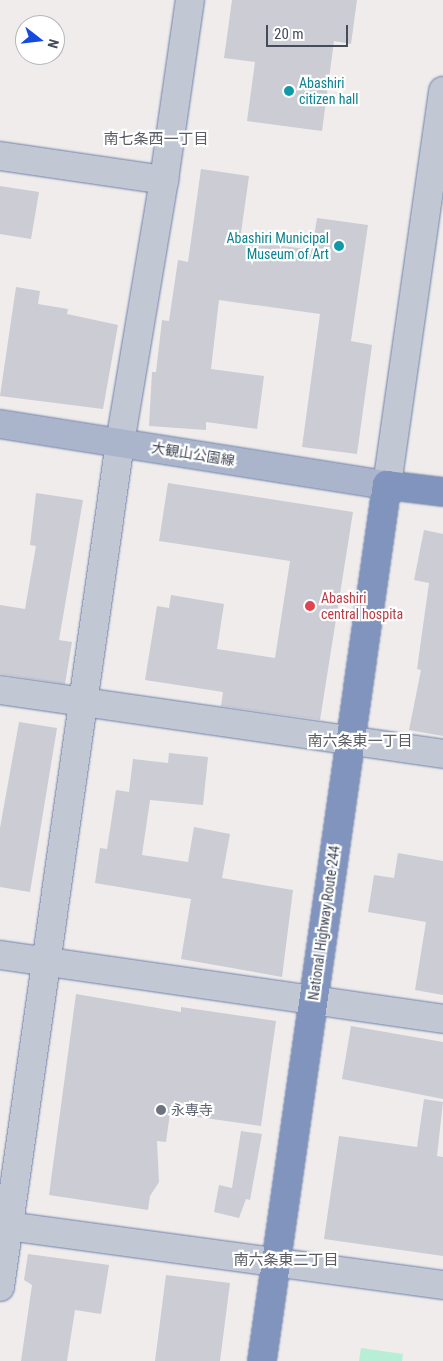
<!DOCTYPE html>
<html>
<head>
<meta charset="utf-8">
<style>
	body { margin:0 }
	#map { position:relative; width:443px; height:1361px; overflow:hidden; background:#efeceb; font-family:"Roboto Condensed","Noto Sans JP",sans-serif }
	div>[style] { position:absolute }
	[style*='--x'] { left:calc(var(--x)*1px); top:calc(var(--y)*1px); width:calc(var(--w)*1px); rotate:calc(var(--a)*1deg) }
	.green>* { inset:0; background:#b7efd6 }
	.building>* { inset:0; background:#cbccd4 }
	.roads { filter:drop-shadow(0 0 1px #6c7fa9) drop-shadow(0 0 1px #6c7fa9) }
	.minor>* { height:28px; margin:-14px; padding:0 14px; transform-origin:14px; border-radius:14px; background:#c1c8d4 }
	.major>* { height:28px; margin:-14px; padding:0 14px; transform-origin:14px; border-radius:14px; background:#aab5cc }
	.highway>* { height:28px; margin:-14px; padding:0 14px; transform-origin:14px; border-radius:14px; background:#8194bd }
	.dots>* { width:14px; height:14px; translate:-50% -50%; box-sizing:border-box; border:2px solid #fff; border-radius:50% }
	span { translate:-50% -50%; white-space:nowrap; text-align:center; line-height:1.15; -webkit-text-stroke:4.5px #fff; paint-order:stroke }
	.culture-label { font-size:14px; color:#0d838f }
	.left { translate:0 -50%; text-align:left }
	.right { translate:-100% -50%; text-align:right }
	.street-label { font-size:14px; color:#444b59 }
	.health-label { font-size:14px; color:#be3a42 }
	.worship-label { font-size:14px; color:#5b616d }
	.neighbourhood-label { font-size:15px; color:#585b61 }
	.north { position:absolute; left:15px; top:15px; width:50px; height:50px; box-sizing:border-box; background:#fff; border:1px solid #b4b7bd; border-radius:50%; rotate:106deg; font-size:14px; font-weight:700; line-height:20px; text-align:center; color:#444b59 }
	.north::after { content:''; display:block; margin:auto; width:18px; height:22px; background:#134be1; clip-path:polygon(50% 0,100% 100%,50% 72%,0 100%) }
	.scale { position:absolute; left:266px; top:25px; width:82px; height:22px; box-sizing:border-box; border:2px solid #444b59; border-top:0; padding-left:6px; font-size:15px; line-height:18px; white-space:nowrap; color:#444b59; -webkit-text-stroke:4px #fff; paint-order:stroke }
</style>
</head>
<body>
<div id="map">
	<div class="green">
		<i style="clip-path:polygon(361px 1348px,403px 1354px,402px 1361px,359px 1361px)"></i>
	</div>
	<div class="building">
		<i style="clip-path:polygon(232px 0,357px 0,351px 44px,334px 41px,322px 131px,247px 121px,255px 62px,224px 58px)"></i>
		<i style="clip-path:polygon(201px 169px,249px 176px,240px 240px,312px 250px,317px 218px,368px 225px,351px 341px,372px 345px,357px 454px,302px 447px,320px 314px,219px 300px,211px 369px,264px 376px,257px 429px,206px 422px,206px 430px,149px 426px,152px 372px,156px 372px,162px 320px,169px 321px,178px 260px,188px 262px)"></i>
		<i style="clip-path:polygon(0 186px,39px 192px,31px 239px,0 234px)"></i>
		<i style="clip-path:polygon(16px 287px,40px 291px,38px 304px,68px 309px,67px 314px,118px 325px,103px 409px,0 396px)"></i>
		<i style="clip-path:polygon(168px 483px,353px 512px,320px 720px,221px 706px,223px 692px,145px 680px,157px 606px,169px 608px,171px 595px,224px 604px,217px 649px,275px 658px,290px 561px,159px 541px)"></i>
		<i style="clip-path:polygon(36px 493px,83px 500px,59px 640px,72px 642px,65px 684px,0 674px,0 605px,25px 609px,36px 546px,30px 545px)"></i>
		<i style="clip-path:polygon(424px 530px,443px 534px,443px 736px,409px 730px,421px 670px,417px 669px,429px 583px,414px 580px)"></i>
		<i style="clip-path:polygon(19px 722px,57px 728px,30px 892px,0 887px,0 828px)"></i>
		<i style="clip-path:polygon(169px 753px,208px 757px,203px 805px,150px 800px,142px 855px,188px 862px,194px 827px,230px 834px,222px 878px,293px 890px,282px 977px,181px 959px,191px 899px,95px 883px,100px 848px,107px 849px,116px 790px,129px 792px,133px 759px,168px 763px)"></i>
		<i style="clip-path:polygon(398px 853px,443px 861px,443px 995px,415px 990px,426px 922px,368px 912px,374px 875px,394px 878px)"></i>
		<i style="clip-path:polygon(76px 994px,181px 1012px,181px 1007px,276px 1021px,261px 1126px,170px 1113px,166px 1142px,157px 1141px,159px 1182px,150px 1196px,148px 1210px,49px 1195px)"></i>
		<i style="clip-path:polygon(351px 1026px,443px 1042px,443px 1099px,342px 1079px)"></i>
		<i style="clip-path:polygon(424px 1099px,443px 1102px,437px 1156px,443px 1157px,443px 1256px,324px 1239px,339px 1136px,417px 1147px)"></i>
		<i style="clip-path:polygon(241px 1131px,262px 1134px,250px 1200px,246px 1199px,239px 1218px,214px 1212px,219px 1185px,232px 1188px)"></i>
		<i style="clip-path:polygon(28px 1254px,109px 1265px,101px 1314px,75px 1310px,67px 1361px,21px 1361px,32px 1285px,24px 1280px)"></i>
		<i style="clip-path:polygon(166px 1275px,230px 1283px,220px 1361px,155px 1361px)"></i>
	</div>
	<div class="roads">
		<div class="minor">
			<i style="--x:0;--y:156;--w:166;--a:8.3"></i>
			<i style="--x:387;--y:485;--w:398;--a:-81.9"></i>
			<i style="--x:0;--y:690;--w:448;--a:8.2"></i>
			<i style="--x:0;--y:955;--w:448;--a:8.2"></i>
			<i style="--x:0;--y:1225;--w:447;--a:7.7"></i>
			<i style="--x:0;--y:1287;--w:852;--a:-81.91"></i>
			<i style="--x:120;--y:443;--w:267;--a:-80.5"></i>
			<i style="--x:164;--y:180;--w:182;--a:-81.8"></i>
		</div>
		<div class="major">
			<i style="--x:0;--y:424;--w:392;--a:9"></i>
		</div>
		<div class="highway">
			<i style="--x:262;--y:1361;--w:885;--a:-81.88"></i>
			<i style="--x:387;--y:485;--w:56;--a:7.1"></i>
		</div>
	</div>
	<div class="dots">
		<i style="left:289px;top:91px;background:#0f9aa8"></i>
		<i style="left:339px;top:246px;background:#0f9aa8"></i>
		<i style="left:310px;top:606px;background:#e0444e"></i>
		<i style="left:161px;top:1110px;background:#6b7280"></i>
	</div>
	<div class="culture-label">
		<span class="left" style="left:299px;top:91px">Abashiri<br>citizen hall</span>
		<span class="right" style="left:329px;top:246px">Abashiri Municipal<br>Museum of Art</span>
	</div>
	<div class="street-label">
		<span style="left:193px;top:454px;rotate:9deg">大観山公園線</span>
		<span style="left:324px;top:923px;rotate:-82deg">National Highway Route 244</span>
	</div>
	<div class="health-label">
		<span class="left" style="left:321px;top:606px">Abashiri<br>central hospita</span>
	</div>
	<div class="worship-label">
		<span class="left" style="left:171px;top:1110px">永専寺</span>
	</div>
	<div class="neighbourhood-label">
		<span style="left:156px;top:140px">南七条西一丁目</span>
		<span style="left:360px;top:742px">南六条東一丁目</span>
		<span style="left:286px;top:1261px">南六条東二丁目</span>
	</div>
	<div class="north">N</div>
	<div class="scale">20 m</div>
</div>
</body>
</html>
